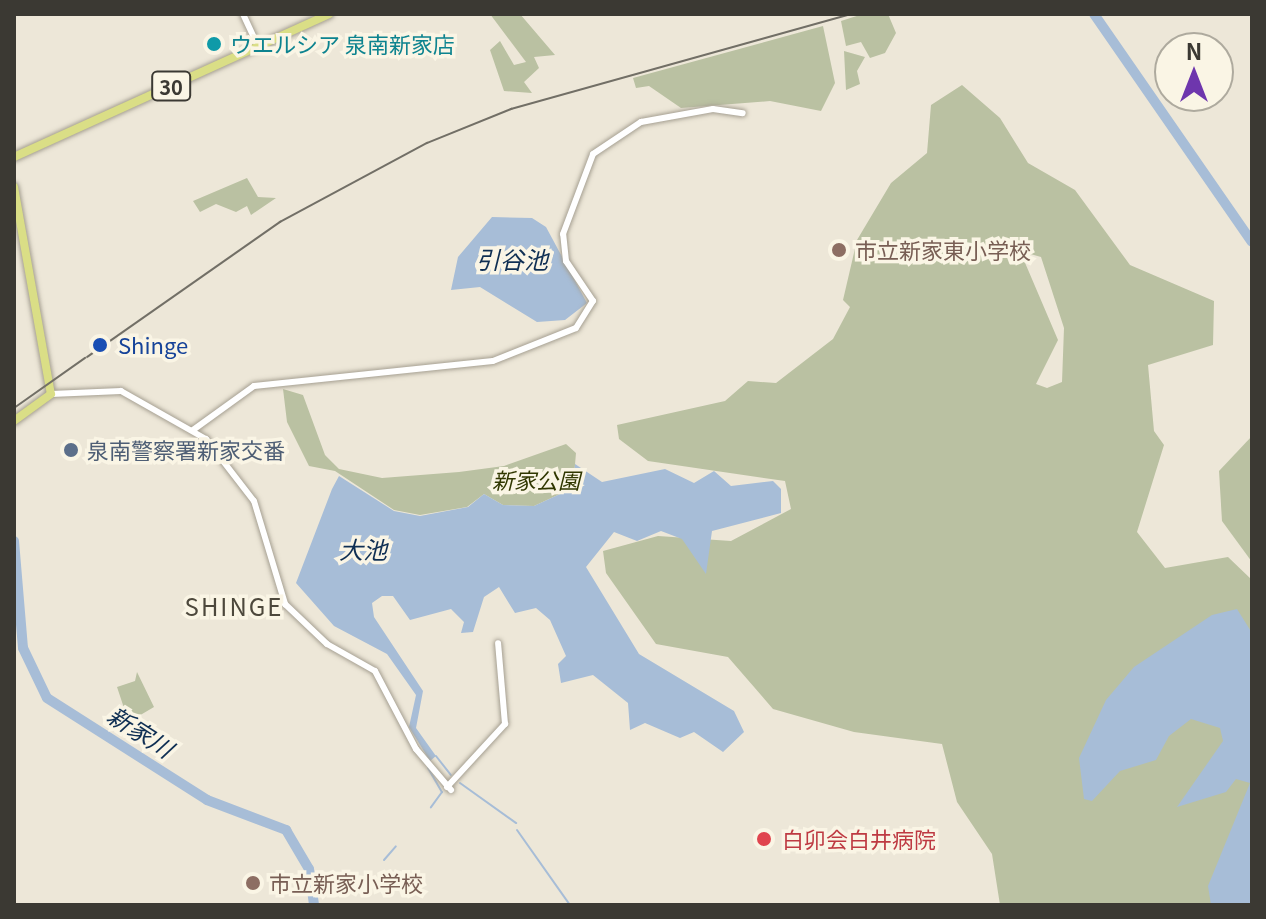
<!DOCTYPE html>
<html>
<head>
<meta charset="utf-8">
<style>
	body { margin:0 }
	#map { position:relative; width:1266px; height:919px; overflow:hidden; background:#ede7d8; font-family:Georgia,"Noto Sans JP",serif }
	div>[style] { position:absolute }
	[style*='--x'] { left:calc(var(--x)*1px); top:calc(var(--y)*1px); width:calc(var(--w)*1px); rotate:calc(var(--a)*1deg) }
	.green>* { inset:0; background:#bac1a2 }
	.water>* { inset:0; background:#a7bdd7 }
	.stream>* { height:2px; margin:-1px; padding:0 1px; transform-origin:1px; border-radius:1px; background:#a7bdd7 }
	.river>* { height:10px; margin:-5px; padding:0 5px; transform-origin:5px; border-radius:5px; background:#a7bdd7 }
	.roads { filter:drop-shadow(0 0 2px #a6a092) drop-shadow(0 0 2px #a6a092) }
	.minor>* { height:6px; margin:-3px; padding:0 3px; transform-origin:3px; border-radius:3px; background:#fff }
	.major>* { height:8px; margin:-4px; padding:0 4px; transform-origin:4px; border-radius:4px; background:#dade86 }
	.rail>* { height:2px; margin:-1px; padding:0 1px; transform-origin:1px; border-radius:1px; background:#726f66 }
	.dots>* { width:22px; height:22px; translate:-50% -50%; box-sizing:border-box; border:4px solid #faf5e5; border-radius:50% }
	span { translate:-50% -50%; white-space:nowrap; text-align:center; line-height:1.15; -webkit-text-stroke:7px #faf5e5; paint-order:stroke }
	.shield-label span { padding:2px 6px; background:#faf5e5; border:2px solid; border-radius:6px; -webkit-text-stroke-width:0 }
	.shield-label { font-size:20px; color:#3b3933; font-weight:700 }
	.culture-label { font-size:22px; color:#0d838f }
	.left { translate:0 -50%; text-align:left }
	.education-label { font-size:22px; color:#785e54 }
	.transit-label { font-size:22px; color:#164399 }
	.service-label { font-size:22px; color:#4e5e75 }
	.park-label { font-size:22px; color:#303700; font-style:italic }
	.health-label { font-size:22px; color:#be3a42 }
	.water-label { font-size:24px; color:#0f2f53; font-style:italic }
	.neighbourhood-label { font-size:24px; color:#4d483c; letter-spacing:2px }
	.frame { position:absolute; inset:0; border:16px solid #3b3933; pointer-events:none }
	.north { position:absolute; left:1154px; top:32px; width:80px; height:80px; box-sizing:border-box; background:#faf5e5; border:2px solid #aeaa9e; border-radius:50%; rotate:0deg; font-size:22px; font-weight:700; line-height:32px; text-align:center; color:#3b3933 }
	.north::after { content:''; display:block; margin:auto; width:28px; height:36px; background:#6e36ad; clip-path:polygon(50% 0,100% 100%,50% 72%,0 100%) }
</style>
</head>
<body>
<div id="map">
	<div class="green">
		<i style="clip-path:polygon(490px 14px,520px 14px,555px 55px,534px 57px,539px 68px,524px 82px,532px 93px,504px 91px,490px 50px,500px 41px,514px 65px,526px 62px)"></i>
		<i style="clip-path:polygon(863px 14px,888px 14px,896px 33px,885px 53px,870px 58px,861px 42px,846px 46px,841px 21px)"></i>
		<i style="clip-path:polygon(823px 26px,835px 83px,821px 111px,770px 101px,681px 108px,649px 86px,636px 88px,633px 78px)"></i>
		<i style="clip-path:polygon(844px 51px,865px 57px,857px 71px,860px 84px,846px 90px)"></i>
		<i style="clip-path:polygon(evenodd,962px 85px,1000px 118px,1028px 163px,1075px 190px,1130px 265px,1214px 301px,1213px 345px,1148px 365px,1154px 431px,1164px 445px,1137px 532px,1165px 568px,1228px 557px,1252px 580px,1252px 905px,1000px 905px,992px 854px,957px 802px,942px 744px,854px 732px,773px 709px,728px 657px,656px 644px,606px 573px,603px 551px,658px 536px,731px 541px,791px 509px,785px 481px,648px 461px,619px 439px,617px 425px,725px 401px,748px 381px,776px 383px,833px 339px,850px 307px,843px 300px,857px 240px,891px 183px,927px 153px,931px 105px,962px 85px,1020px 251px,1041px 257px,1064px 328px,1062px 382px,1047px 388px,1036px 384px,1058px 340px,1020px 251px)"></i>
		<i style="clip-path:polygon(247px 178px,258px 197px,276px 198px,251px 215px,247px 206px,236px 212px,216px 204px,200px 212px,193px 201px)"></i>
		<i style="clip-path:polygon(283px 389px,303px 395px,325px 455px,339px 469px,382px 478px,459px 472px,504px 466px,566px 444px,576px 453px,573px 488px,534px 506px,503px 505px,484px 494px,467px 507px,420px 515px,394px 510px,335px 471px,309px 466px,287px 422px)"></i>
		<i style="clip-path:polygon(1252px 436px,1252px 562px,1222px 521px,1219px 471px)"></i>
		<i style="clip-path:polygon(137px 672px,154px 707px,137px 717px,135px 741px,117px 687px,135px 681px)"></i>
	</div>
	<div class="water">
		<i style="clip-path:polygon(492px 217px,532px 218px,546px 227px,587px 303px,565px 320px,537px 322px,480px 287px,451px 290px,458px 257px)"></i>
		<i style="clip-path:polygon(575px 464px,602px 482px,665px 469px,694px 483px,714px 471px,731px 486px,773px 481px,781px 489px,781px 513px,712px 531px,706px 574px,682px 539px,661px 531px,637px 541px,614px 532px,586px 567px,639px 654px,734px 711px,744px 732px,723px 752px,694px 732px,680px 738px,645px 723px,630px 730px,628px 703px,593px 675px,561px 683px,558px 664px,566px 656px,550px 620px,536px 608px,515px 613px,499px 587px,484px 597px,473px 632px,461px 633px,464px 622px,451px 609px,410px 620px,393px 596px,382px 596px,372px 603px,374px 617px,423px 691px,416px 728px,436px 756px,430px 761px,409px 727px,416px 695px,387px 654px,334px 626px,296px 583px,332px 489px,339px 476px,394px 511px,420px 516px,468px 507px,484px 494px,503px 505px,534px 506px,573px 488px)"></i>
		<i style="clip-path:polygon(1237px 609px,1252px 633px,1252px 891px,1250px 905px,1211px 905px,1208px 886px,1250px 783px,1236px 779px,1226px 792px,1177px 807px,1223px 741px,1220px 728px,1191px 719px,1169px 736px,1156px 760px,1120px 771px,1092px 801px,1084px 799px,1079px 758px,1106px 700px,1134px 667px,1212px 615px)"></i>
	</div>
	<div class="stream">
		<i style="--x:436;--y:756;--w:24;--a:52"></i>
		<i style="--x:428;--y:768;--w:28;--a:60"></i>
		<i style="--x:442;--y:792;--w:19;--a:126"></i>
		<i style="--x:460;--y:783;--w:69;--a:35.5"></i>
		<i style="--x:517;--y:830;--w:92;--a:54.8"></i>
		<i style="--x:384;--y:860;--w:18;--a:-49"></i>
		<i style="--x:321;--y:881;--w:17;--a:-17"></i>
		<i style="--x:312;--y:883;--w:6;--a:-9"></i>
	</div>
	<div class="river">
		<i style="--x:1094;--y:14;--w:277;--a:55.3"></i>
		<i style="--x:14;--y:541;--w:107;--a:85.2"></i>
		<i style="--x:23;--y:648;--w:55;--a:64.4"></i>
		<i style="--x:47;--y:698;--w:190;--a:32.5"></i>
		<i style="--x:207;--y:800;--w:85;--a:20.8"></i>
		<i style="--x:286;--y:830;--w:45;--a:59.5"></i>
		<i style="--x:309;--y:869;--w:36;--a:82"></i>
	</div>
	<div class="roads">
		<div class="minor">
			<i style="--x:243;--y:14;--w:35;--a:65"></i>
			<i style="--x:51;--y:394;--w:70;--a:-2.5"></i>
			<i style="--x:121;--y:391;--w:98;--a:29.5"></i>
			<i style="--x:206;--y:439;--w:78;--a:52.3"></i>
			<i style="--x:254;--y:501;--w:108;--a:73.2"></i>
			<i style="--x:285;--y:604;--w:58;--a:43.6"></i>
			<i style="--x:327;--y:644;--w:55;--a:29.4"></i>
			<i style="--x:375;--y:671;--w:88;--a:62.3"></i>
			<i style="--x:416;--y:749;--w:54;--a:49.5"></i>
			<i style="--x:193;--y:430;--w:75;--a:-35.8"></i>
			<i style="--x:254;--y:386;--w:240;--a:-6"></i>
			<i style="--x:493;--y:361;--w:89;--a:-21.7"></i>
			<i style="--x:576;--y:328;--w:32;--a:-58"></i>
			<i style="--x:593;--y:301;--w:48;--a:-124"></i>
			<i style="--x:566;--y:261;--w:27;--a:-96"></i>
			<i style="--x:563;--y:234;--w:85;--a:-69.4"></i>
			<i style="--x:593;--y:154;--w:58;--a:-33.7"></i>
			<i style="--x:641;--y:122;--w:73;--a:-10.2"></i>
			<i style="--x:713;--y:109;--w:30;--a:8"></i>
			<i style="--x:447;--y:787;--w:86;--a:-47.4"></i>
			<i style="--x:505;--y:724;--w:81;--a:-94.9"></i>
		</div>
		<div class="major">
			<i style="--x:14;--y:157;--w:346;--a:-24.4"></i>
			<i style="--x:14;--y:187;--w:210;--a:79.9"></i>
			<i style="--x:51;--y:394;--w:46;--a:143.9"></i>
		</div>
	</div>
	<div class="rail">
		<i style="--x:87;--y:357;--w:236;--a:-35"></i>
		<i style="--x:280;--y:222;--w:167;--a:-28.3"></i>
		<i style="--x:427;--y:143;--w:91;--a:-22"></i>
		<i style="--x:511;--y:109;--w:353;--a:-15.6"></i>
		<i style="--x:14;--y:408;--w:87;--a:-35.2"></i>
	</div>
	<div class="dots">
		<i style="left:214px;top:44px;background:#0f9aa8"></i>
		<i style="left:839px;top:250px;background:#8d6e63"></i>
		<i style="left:100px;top:345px;background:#1a4fb4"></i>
		<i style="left:71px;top:450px;background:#5c6f8a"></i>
		<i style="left:764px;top:839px;background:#e0444e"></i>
		<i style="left:253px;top:883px;background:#8d6e63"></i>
	</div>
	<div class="shield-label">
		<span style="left:171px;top:86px">30</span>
	</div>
	<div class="culture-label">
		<span class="left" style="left:230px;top:44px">ウエルシア 泉南新家店</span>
	</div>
	<div class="education-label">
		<span class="left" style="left:855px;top:250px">市立新家東小学校</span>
		<span class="left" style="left:269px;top:883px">市立新家小学校</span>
	</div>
	<div class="transit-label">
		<span class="left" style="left:118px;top:345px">Shinge</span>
	</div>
	<div class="service-label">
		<span class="left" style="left:87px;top:450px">泉南警察署新家交番</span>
	</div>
	<div class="park-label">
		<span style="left:536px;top:480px">新家公園</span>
	</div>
	<div class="health-label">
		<span class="left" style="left:782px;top:839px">白卯会白井病院</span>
	</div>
	<div class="water-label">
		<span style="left:512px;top:259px">引谷池</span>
		<span style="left:363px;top:549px">大池</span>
		<span style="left:141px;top:731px;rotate:33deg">新家川</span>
	</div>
	<div class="neighbourhood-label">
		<span style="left:234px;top:606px">SHINGE</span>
	</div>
	<div class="frame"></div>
	<div class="north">N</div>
</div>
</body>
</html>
